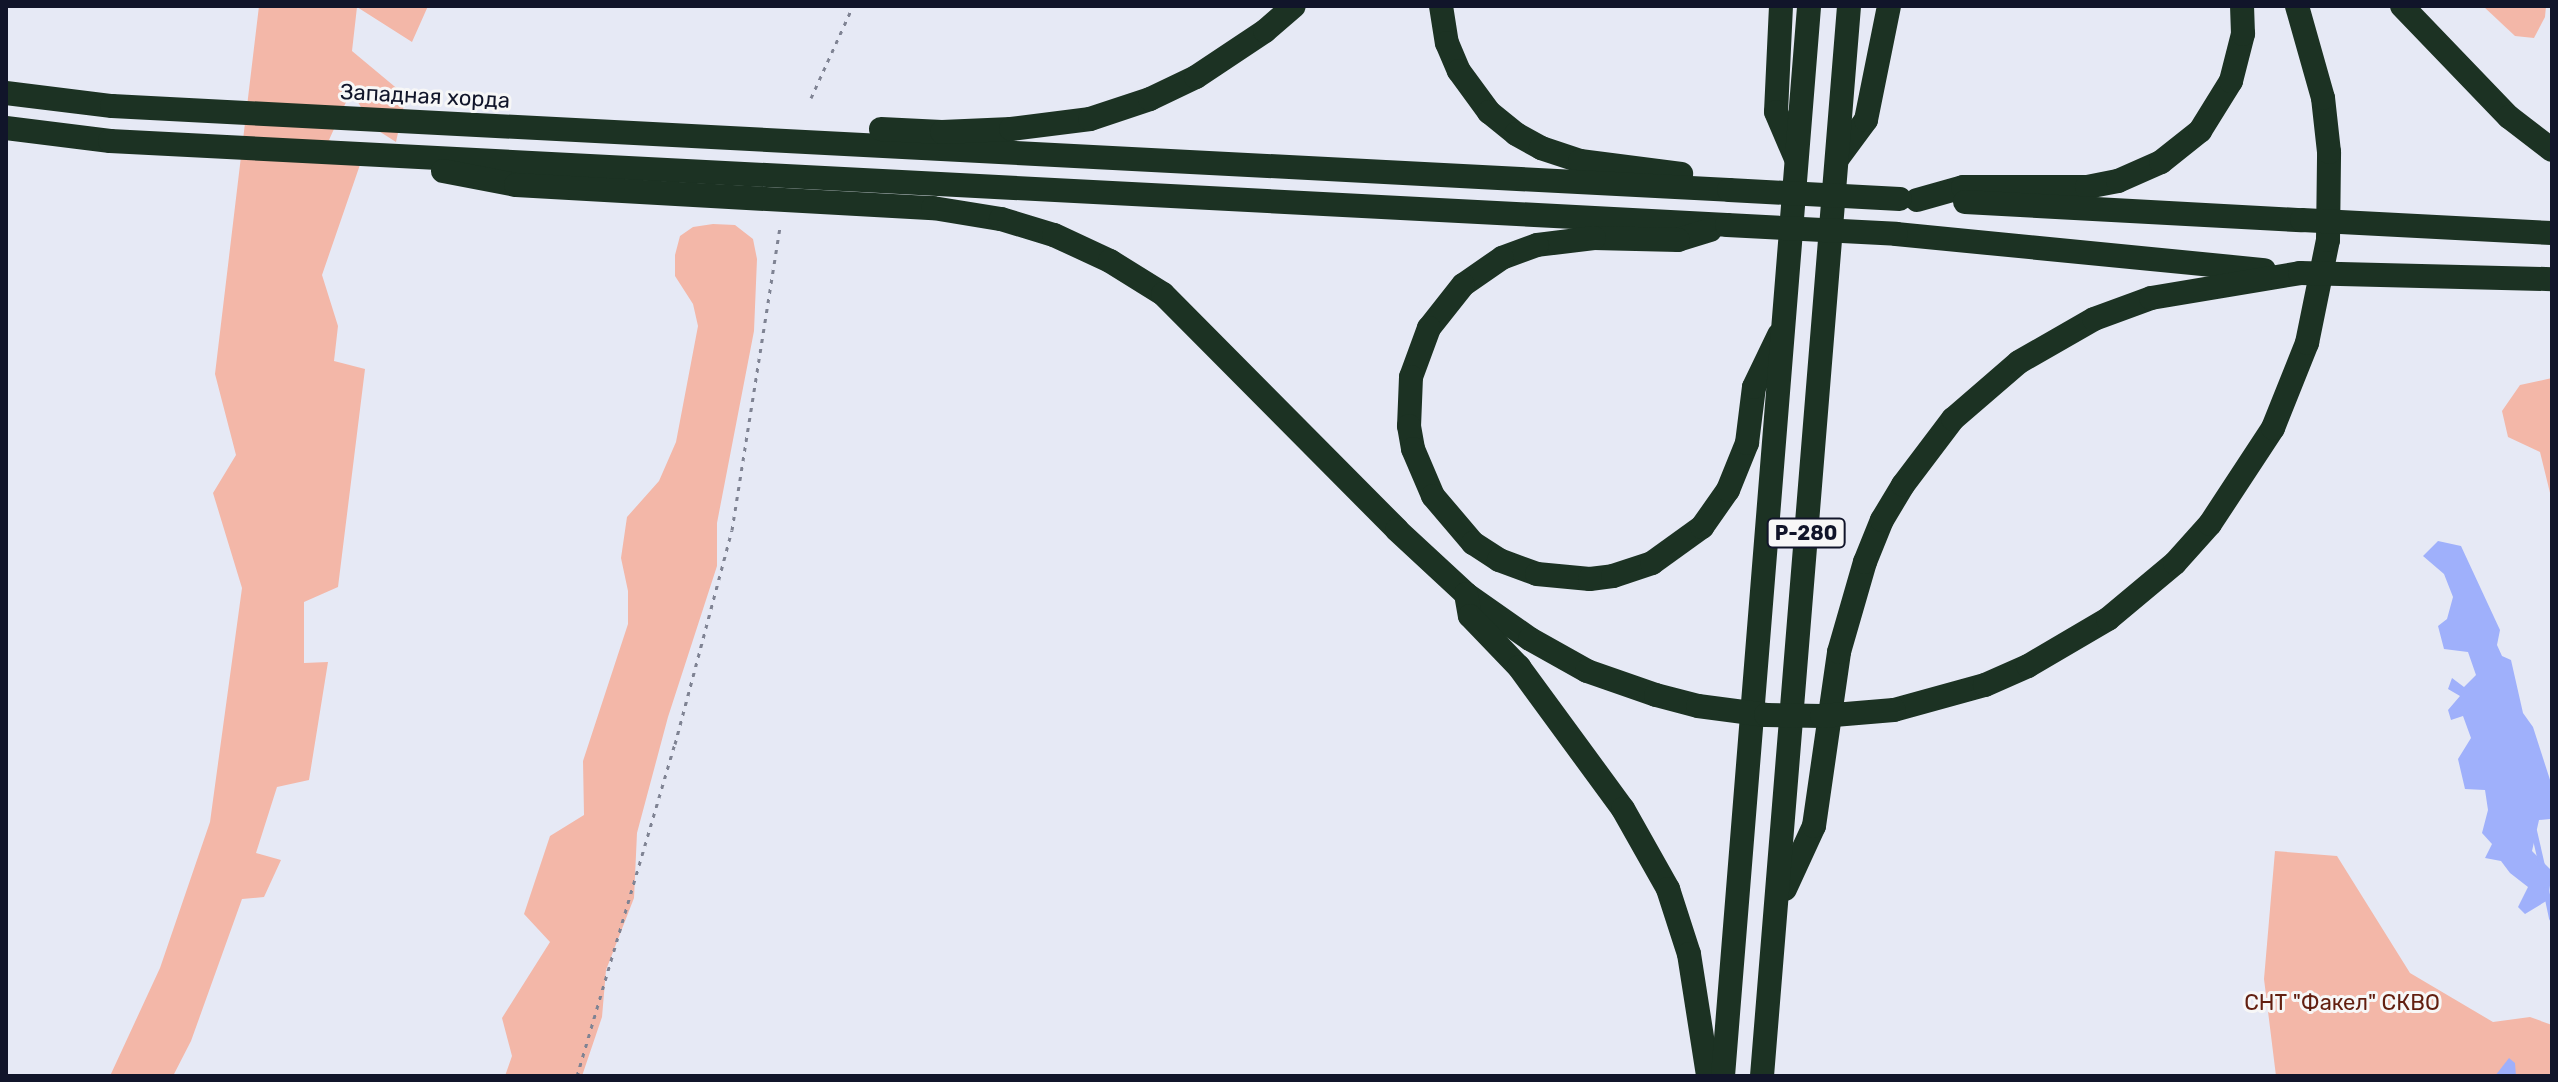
<!DOCTYPE html>
<html>
<head>
<meta charset="utf-8">
<style>
	body { margin:0 }
	#map { position:relative; width:2558px; height:1082px; overflow:hidden; background:#e6e9f5; font-family:Rubik,sans-serif }
	div>[style] { position:absolute }
	[style*='--x'] { left:calc(var(--x)*1px); top:calc(var(--y)*1px); width:calc(var(--w)*1px); rotate:calc(var(--a)*1deg) }
	.green>* { inset:0; background:#f3b7a8 }
	.water>* { inset:0; background:#9fb0fb }
	.stream>* { height:6px; margin:-3px; padding:0 3px; transform-origin:3px; border-radius:3px; background:#9fb0fb }
	.path>* { height:3px; margin-top:-1.5px; transform-origin:0; background:repeating-linear-gradient(90deg,#7f8393 0 4px,transparent 0 10px) }
	.highway>* { height:24px; margin:-12px; padding:0 12px; transform-origin:12px; border-radius:12px; background:#1c3223 }
	.highway-bridge>* { height:24px; margin:-12px; padding:0 12px; transform-origin:12px; border-radius:12px; background:#1c3223 }
	span { translate:-50% -50%; white-space:nowrap; text-align:center; line-height:1.15; -webkit-text-stroke:6px #f7f7f7; paint-order:stroke }
	.shield-label span { padding:2px 6px; background:#f7f7f7; border:2px solid; border-radius:6px; -webkit-text-stroke-width:0 }
	.shield-label { font-size:20px; color:#11152a; font-weight:700 }
	.street-label { font-size:22px; color:#11152a }
	.park-label { font-size:22px; color:#621f10 }
	.frame { position:absolute; inset:0; border:8px solid #11152a; pointer-events:none }
</style>
</head>
<body>
<div id="map">
	<div class="green">
		<i style="clip-path:polygon(259px 6px,428px 6px,412px 42px,357px 7px,352px 51px,406px 96px,396px 142px,374px 128px,351px 91px,329px 140px,363px 156px,322px 275px,338px 326px,334px 361px,365px 369px,338px 587px,304px 602px,304px 663px,328px 662px,309px 780px,277px 787px,256px 853px,281px 860px,264px 897px,242px 899px,191px 1041px,173px 1076px,110px 1076px,160px 968px,210px 822px,242px 588px,213px 493px,236px 455px,215px 374px)"></i>
		<i style="clip-path:polygon(2483px 6px,2546px 6px,2545px 17px,2534px 38px,2515px 36px)"></i>
		<i style="clip-path:polygon(713px 224px,735px 225px,753px 239px,757px 259px,754px 331px,717px 523px,717px 566px,668px 717px,637px 833px,634px 898px,606px 970px,602px 1017px,582px 1076px,505px 1076px,512px 1056px,502px 1018px,550px 942px,524px 914px,550px 836px,584px 815px,583px 761px,628px 624px,628px 591px,621px 558px,627px 517px,659px 481px,676px 442px,698px 326px,693px 304px,675px 276px,675px 255px,680px 236px,693px 227px)"></i>
		<i style="clip-path:polygon(2552px 378px,2552px 501px,2540px 452px,2508px 437px,2502px 411px,2520px 385px)"></i>
		<i style="clip-path:polygon(2275px 851px,2337px 856px,2410px 973px,2493px 1022px,2530px 1017px,2552px 1025px,2552px 1076px,2276px 1076px,2264px 979px)"></i>
	</div>
	<div class="water">
		<i style="clip-path:polygon(2438px 541px,2461px 546px,2500px 630px,2497px 645px,2502px 656px,2511px 660px,2523px 713px,2533px 727px,2552px 786px,2552px 816px,2550px 819px,2539px 820px,2532px 851px,2552px 871px,2548px 900px,2525px 914px,2518px 907px,2528px 887px,2510px 873px,2501px 861px,2485px 858px,2492px 844px,2482px 833px,2488px 810px,2485px 790px,2465px 789px,2458px 759px,2471px 738px,2463px 716px,2451px 720px,2448px 710px,2460px 696px,2448px 689px,2452px 678px,2464px 687px,2476px 675px,2468px 652px,2444px 649px,2438px 626px,2447px 619px,2453px 597px,2444px 574px,2423px 556px)"></i>
		<i style="clip-path:polygon(2509px 1058px,2515px 1063px,2516px 1076px,2495px 1076px)"></i>
	</div>
	<div class="stream">
		<i style="--x:2534;--y:831;--w:37;--a:77"></i>
		<i style="--x:2546;--y:890;--w:29;--a:78"></i>
	</div>
	<div class="path">
		<i style="--x:811;--y:98;--w:101;--a:-65.5"></i>
		<i style="--x:577;--y:1076;--w:346;--a:-73.6"></i>
		<i style="--x:675;--y:744;--w:221;--a:-75.1"></i>
		<i style="--x:732;--y:530;--w:307;--a:-81"></i>
	</div>
	<div class="highway">
		<i style="--x:1441;--y:6;--w:37;--a:81"></i>
		<i style="--x:1447;--y:43;--w:30;--a:67"></i>
		<i style="--x:1459;--y:71;--w:51;--a:53.8"></i>
		<i style="--x:1489;--y:112;--w:35;--a:39"></i>
		<i style="--x:1516;--y:134;--w:29;--a:29"></i>
		<i style="--x:1541;--y:148;--w:41;--a:18.4"></i>
		<i style="--x:1580;--y:161;--w:102;--a:7.3"></i>
		<i style="--x:1781;--y:6;--w:106;--a:92.7"></i>
		<i style="--x:1776;--y:112;--w:51;--a:66.9"></i>
		<i style="--x:2402;--y:6;--w:154;--a:46.1"></i>
		<i style="--x:2509;--y:117;--w:54;--a:37.5"></i>
		<i style="--x:6;--y:93;--w:107;--a:7"></i>
		<i style="--x:112;--y:106;--w:1619;--a:2.97"></i>
		<i style="--x:6;--y:128;--w:105;--a:7.1"></i>
		<i style="--x:110;--y:141;--w:1619;--a:2.97"></i>
		<i style="--x:881;--y:129;--w:61;--a:2.8"></i>
		<i style="--x:942;--y:132;--w:69;--a:-2.5"></i>
		<i style="--x:1011;--y:129;--w:80;--a:-7.2"></i>
		<i style="--x:1090;--y:119;--w:63;--a:-18.4"></i>
		<i style="--x:1150;--y:99;--w:51;--a:-25.6"></i>
		<i style="--x:1196;--y:77;--w:83;--a:-33.7"></i>
		<i style="--x:1265;--y:31;--w:38;--a:-41"></i>
		<i style="--x:1838;--y:158;--w:47;--a:-53.6"></i>
		<i style="--x:1866;--y:120;--w:116;--a:-78.6"></i>
		<i style="--x:443;--y:171;--w:74;--a:10.9"></i>
		<i style="--x:516;--y:185;--w:418;--a:3.2"></i>
		<i style="--x:933;--y:208;--w:69;--a:9.2"></i>
		<i style="--x:1001;--y:219;--w:55;--a:16.8"></i>
		<i style="--x:1054;--y:235;--w:62;--a:24.9"></i>
		<i style="--x:1110;--y:261;--w:62;--a:31.9"></i>
		<i style="--x:1163;--y:294;--w:332;--a:45.2"></i>
		<i style="--x:1397;--y:530;--w:94;--a:42.8"></i>
		<i style="--x:1466;--y:594;--w:78;--a:35.1"></i>
		<i style="--x:1530;--y:639;--w:65;--a:29.3"></i>
		<i style="--x:1587;--y:671;--w:73;--a:19.2"></i>
		<i style="--x:1917;--y:200;--w:48;--a:-15.8"></i>
		<i style="--x:1963;--y:187;--w:124;--a:0"></i>
		<i style="--x:2087;--y:187;--w:32;--a:-11"></i>
		<i style="--x:2118;--y:181;--w:47;--a:-23.8"></i>
		<i style="--x:2161;--y:162;--w:50;--a:-38.5"></i>
		<i style="--x:2200;--y:131;--w:59;--a:-58.2"></i>
		<i style="--x:2231;--y:81;--w:49;--a:-75.7"></i>
		<i style="--x:2243;--y:34;--w:28;--a:-92"></i>
		<i style="--x:1965;--y:202;--w:337;--a:3.1"></i>
		<i style="--x:1710;--y:230;--w:34;--a:163"></i>
		<i style="--x:1678;--y:240;--w:84;--a:-178.6"></i>
		<i style="--x:1594;--y:238;--w:57;--a:173"></i>
		<i style="--x:1537;--y:245;--w:37;--a:160"></i>
		<i style="--x:1502;--y:258;--w:47;--a:145.3"></i>
		<i style="--x:1463;--y:285;--w:55;--a:128.3"></i>
		<i style="--x:1429;--y:328;--w:52;--a:110.2"></i>
		<i style="--x:1411;--y:377;--w:49;--a:92.3"></i>
		<i style="--x:1409;--y:426;--w:23;--a:80"></i>
		<i style="--x:1413;--y:449;--w:51;--a:66.9"></i>
		<i style="--x:1433;--y:496;--w:62;--a:49.6"></i>
		<i style="--x:1473;--y:543;--w:31;--a:33"></i>
		<i style="--x:1499;--y:560;--w:40;--a:20.2"></i>
		<i style="--x:1537;--y:574;--w:53;--a:5.4"></i>
		<i style="--x:1590;--y:579;--w:23;--a:-7"></i>
		<i style="--x:1613;--y:576;--w:41;--a:-18.4"></i>
		<i style="--x:1652;--y:563;--w:62;--a:-35.8"></i>
		<i style="--x:1702;--y:527;--w:45;--a:-54.9"></i>
		<i style="--x:1728;--y:490;--w:51;--a:-68"></i>
		<i style="--x:1747;--y:443;--w:56;--a:-82.9"></i>
		<i style="--x:1754;--y:387;--w:58;--a:-64.3"></i>
		<i style="--x:1896;--y:234;--w:370;--a:5.6"></i>
		<i style="--x:1466;--y:594;--w:22;--a:80"></i>
		<i style="--x:1470;--y:616;--w:71;--a:46.1"></i>
		<i style="--x:1519;--y:667;--w:176;--a:53.8"></i>
		<i style="--x:1623;--y:809;--w:92;--a:60.6"></i>
		<i style="--x:1668;--y:889;--w:68;--a:72.1"></i>
		<i style="--x:1689;--y:954;--w:123;--a:81.1"></i>
		<i style="--x:1894;--y:710;--w:94;--a:-15.4"></i>
		<i style="--x:1985;--y:685;--w:47;--a:-23.8"></i>
		<i style="--x:2028;--y:666;--w:93;--a:-30.4"></i>
		<i style="--x:2108;--y:619;--w:87;--a:-39.9"></i>
		<i style="--x:2175;--y:563;--w:52;--a:-48.1"></i>
		<i style="--x:2210;--y:524;--w:115;--a:-56.7"></i>
		<i style="--x:2273;--y:428;--w:92;--a:-68.2"></i>
		<i style="--x:2307;--y:343;--w:105;--a:-78.5"></i>
		<i style="--x:2328;--y:240;--w:88;--a:-89.3"></i>
		<i style="--x:2329;--y:152;--w:54;--a:-96.3"></i>
		<i style="--x:2323;--y:98;--w:96;--a:-105.8"></i>
		<i style="--x:1785;--y:889;--w:69;--a:-65.3"></i>
		<i style="--x:1814;--y:826;--w:176;--a:-81.8"></i>
		<i style="--x:1839;--y:652;--w:94;--a:-73.9"></i>
		<i style="--x:1865;--y:562;--w:45;--a:-68"></i>
		<i style="--x:1882;--y:520;--w:41;--a:-59"></i>
		<i style="--x:1903;--y:485;--w:83;--a:-52.9"></i>
		<i style="--x:1953;--y:419;--w:87;--a:-40.8"></i>
		<i style="--x:2019;--y:362;--w:86;--a:-29.8"></i>
		<i style="--x:2094;--y:319;--w:61;--a:-20.2"></i>
		<i style="--x:2151;--y:298;--w:151;--a:-9.5"></i>
		<i style="--x:1723;--y:1076;--w:1073;--a:-85.4"></i>
		<i style="--x:1762;--y:1076;--w:1074;--a:-85.35"></i>
	</div>
	<div class="highway-bridge">
		<i style="--x:1729;--y:190;--w:171;--a:3"></i>
		<i style="--x:2302;--y:220;--w:250;--a:3"></i>
		<i style="--x:1727;--y:225;--w:169;--a:3"></i>
		<i style="--x:2300;--y:273;--w:252;--a:1.4"></i>
		<i style="--x:1656;--y:695;--w:43;--a:14.7"></i>
		<i style="--x:1698;--y:706;--w:69;--a:7.5"></i>
		<i style="--x:1766;--y:715;--w:56;--a:1"></i>
		<i style="--x:1822;--y:716;--w:72;--a:-4.8"></i>
	</div>
	<div class="shield-label">
		<span style="left:1806px;top:533px">Р-280</span>
	</div>
	<div class="street-label">
		<span style="left:425px;top:96px;rotate:3deg">Западная хорда</span>
	</div>
	<div class="park-label">
		<span style="left:2342px;top:1003px">СНТ "Факел" СКВО</span>
	</div>
	<div class="frame"></div>
</div>
</body>
</html>
